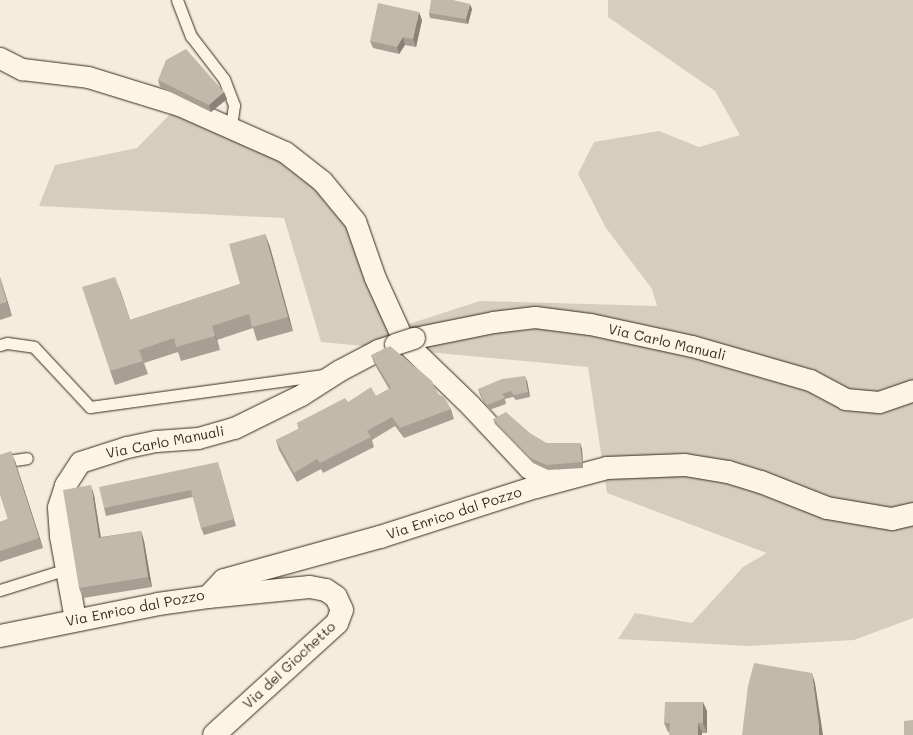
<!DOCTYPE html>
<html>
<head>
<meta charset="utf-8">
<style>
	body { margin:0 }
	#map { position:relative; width:913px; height:735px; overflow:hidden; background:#f4eddd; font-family:Mali,sans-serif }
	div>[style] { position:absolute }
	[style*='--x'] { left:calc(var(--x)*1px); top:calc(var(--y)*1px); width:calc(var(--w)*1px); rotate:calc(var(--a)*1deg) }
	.green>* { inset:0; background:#d6cdbd }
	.roads { filter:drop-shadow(0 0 1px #3b2a1e) drop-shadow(0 0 1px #3b2a1e) }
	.lane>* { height:11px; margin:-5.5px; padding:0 5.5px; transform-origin:5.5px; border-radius:5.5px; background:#fcf5e5 }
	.street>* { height:21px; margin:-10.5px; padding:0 10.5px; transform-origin:10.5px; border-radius:10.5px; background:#fcf5e5 }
	.secondary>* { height:22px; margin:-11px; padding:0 11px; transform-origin:11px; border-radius:11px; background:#fcf5e5 }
	.bridges { filter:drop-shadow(0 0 1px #3b2a1e) drop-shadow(0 0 1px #3b2a1e) }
	.street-bridge>* { height:21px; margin:-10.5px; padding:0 10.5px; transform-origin:10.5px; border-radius:10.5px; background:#fcf5e5 }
	.wall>* { inset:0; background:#a89f92 }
	.shaded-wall>* { inset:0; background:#888277 }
	.building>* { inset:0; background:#c3b9aa }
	span { translate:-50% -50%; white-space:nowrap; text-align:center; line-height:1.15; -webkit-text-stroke:3.5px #fcf5e5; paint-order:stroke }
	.street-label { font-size:14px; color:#3b2a1e }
</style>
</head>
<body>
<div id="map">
	<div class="green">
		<i style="clip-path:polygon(608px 0,913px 0,913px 618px,854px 640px,748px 646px,618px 639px,635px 613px,692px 623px,743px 567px,767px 553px,607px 493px,588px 367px,321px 342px,284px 218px,39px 206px,55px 165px,137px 148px,179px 105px,285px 152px,355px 221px,401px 334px,409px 324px,480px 301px,657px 306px,652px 289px,606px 228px,578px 174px,594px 142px,659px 131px,699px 147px,740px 135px,715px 91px,608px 17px)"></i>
	</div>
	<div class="roads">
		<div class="lane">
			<i style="--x:177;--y:0;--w:39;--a:69"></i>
			<i style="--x:191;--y:36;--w:54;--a:52.5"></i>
			<i style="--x:224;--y:79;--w:28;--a:69"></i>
			<i style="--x:234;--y:105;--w:22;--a:98"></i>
			<i style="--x:0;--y:345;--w:7;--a:-16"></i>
			<i style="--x:7;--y:343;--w:27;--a:8"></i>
			<i style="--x:34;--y:347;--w:82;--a:47"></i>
			<i style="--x:90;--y:407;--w:236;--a:-7.8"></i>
			<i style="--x:0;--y:462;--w:27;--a:-8"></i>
			<i style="--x:0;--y:590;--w:70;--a:-17.4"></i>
		</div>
		<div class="street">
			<i style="--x:0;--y:58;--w:25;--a:27"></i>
			<i style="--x:22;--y:69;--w:66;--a:6.9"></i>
			<i style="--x:88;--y:77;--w:95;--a:17.1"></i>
			<i style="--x:179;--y:105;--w:116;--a:23.9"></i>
			<i style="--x:285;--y:152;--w:47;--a:38.1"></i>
			<i style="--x:322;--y:181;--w:52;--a:50.5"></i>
			<i style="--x:355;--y:221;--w:60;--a:70.7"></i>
			<i style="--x:375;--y:278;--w:63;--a:65.5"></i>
			<i style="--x:414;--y:338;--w:81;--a:-11.4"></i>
			<i style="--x:493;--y:322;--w:42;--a:-6.8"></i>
			<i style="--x:535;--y:317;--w:55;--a:7.3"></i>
			<i style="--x:590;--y:324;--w:104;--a:12.2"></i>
			<i style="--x:692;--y:346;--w:123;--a:16.1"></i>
			<i style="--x:810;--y:380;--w:40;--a:28"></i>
			<i style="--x:845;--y:399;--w:34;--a:5"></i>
			<i style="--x:879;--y:402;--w:36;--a:-19"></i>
			<i style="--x:410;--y:347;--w:83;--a:44"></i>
			<i style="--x:470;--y:405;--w:86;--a:46.9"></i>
			<i style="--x:529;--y:468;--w:30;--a:23"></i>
			<i style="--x:75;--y:619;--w:84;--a:-100.2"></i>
			<i style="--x:60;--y:536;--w:29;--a:-94"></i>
			<i style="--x:58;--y:507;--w:23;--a:-72"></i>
			<i style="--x:65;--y:485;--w:27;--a:-57"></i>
			<i style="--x:80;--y:462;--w:49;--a:-17.7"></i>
			<i style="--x:127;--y:447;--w:30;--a:-12"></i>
			<i style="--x:156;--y:441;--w:42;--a:-4.1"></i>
			<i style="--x:198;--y:438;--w:37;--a:-16"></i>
			<i style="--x:234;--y:428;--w:75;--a:-26.2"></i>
			<i style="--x:301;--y:395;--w:46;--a:-32.7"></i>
			<i style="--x:340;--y:370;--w:43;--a:-27.8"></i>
			<i style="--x:378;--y:350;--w:18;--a:-19"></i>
		</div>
		<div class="secondary">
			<i style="--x:208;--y:597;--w:23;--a:-47"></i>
			<i style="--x:224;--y:580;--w:162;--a:-15.4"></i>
			<i style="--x:380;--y:537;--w:164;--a:-17.8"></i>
			<i style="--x:536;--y:487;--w:73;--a:-15"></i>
			<i style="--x:607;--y:468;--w:78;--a:-2.2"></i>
			<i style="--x:685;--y:465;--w:44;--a:9.2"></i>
			<i style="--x:728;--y:472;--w:34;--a:17"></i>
			<i style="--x:761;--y:482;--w:71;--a:21.5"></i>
			<i style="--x:827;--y:508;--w:66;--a:9.6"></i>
			<i style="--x:892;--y:519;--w:22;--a:-13"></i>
			<i style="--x:0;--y:636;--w:161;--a:-11.4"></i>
			<i style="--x:158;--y:604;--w:50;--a:-8"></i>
			<i style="--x:208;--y:597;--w:102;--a:-5.6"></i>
			<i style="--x:310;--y:587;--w:16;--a:11"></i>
			<i style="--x:326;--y:590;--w:12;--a:35"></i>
			<i style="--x:336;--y:597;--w:14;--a:65"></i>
			<i style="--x:342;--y:610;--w:14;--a:111"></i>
			<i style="--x:337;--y:623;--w:166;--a:137.7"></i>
		</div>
	</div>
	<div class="bridges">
		<div class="street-bridge">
			<i style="--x:395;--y:344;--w:20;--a:-18"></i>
		</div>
	</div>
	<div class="wall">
		<i style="clip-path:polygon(472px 9px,468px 24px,430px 18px,429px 13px)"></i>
		<i style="clip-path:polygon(422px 20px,416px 47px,405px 45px,399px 54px,373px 48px,370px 41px)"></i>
		<i style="clip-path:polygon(158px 80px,224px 92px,227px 99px,211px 112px,160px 87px)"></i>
		<i style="clip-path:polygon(265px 234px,270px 247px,293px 331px,257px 341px,253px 328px,217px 340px,220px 350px,181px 361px,178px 352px,144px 363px,148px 374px,115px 385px,110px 371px,120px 290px,130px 320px,240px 284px)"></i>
		<i style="clip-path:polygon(0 277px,12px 316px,0 320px)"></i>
		<i style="clip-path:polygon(371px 355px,438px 394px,451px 409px,454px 419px,404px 438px,395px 426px,372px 440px,374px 447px,323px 473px,321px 469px,297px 482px,279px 450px,276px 440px,299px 429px,297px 423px,348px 402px,376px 396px,389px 389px,375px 365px)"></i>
		<i style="clip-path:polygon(527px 381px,530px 397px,516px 400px,513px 397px,505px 399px,506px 404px,489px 410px,480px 395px,478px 389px)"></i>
		<i style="clip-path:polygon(493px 419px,531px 434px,546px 443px,580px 443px,582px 449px,583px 468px,548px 470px,533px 463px,495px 424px)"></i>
		<i style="clip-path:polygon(0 455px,15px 461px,43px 548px,0 562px,0 522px,8px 519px,0 494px)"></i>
		<i style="clip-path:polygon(220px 469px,236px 526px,204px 535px,201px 528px,193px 497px,106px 516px,104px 508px)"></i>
		<i style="clip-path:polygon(94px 495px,101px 537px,141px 531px,144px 541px,152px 587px,83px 598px,79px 588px)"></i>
		<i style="clip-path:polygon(707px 711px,707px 733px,702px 733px,702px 735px,669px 735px,669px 732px,668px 732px,664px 723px)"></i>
	</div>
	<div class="shaded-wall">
		<i style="clip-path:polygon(470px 4px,472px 9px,468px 24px,466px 19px)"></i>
		<i style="clip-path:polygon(419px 12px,422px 20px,416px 47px,413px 39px)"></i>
		<i style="clip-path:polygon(403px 37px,405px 45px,399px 54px,397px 47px)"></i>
		<i style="clip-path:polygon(224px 92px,227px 99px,211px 112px,209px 105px)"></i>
		<i style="clip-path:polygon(265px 234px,270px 247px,293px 331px,288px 317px)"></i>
		<i style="clip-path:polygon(0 277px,12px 316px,7px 302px)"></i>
		<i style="clip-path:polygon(115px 277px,120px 290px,135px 334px,130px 320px)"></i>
		<i style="clip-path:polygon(212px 326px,217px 340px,220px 350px,215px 336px)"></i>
		<i style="clip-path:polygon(525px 376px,527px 381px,530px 397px,528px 392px)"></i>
		<i style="clip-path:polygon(580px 443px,582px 449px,583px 468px,582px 462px)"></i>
		<i style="clip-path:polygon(11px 451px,15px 461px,43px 548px,39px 538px)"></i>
		<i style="clip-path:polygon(91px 485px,94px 495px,102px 548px,99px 538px)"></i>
		<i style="clip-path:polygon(141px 531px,144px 541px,152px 587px,148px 577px)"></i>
		<i style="clip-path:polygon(812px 673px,815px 683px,823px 735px,819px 735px)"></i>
		<i style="clip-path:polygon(703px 702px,707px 711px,707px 733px,703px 723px)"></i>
		<i style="clip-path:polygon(698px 723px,702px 733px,702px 735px,698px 735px)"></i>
	</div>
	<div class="building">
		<i style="clip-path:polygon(431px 0,453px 0,470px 4px,466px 19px,429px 13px)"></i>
		<i style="clip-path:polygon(378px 3px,419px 12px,413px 39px,403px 37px,397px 47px,370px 41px)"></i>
		<i style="clip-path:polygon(186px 49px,224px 92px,209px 105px,158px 80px,166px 60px)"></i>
		<i style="clip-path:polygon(265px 234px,288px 317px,252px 327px,249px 314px,212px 326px,215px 336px,176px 347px,174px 338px,139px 350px,143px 361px,110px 371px,82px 287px,115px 277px,130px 320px,240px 284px,229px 244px)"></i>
		<i style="clip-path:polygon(0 279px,7px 302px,0 304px)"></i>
		<i style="clip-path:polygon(390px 346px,432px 381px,438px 394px,444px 397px,451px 409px,400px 428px,392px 417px,367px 431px,371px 437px,320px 463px,317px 459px,294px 473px,276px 440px,300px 428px,297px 423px,345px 398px,348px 402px,371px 387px,376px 396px,391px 388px,371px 355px)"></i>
		<i style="clip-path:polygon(525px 376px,528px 392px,514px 395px,511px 391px,502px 394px,505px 398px,487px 405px,478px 389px,502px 379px)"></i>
		<i style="clip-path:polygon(506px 412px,531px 434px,546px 443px,580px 443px,582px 462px,546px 465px,531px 458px,493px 419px)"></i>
		<i style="clip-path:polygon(11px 451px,39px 538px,0 551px,0 522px,8px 519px,0 493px,0 455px)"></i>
		<i style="clip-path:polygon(218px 462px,234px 519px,201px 528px,191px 490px,104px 508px,99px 487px)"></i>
		<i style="clip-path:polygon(91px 485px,99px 538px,141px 531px,148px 577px,79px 588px,63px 490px)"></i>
		<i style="clip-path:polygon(754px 663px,812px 673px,819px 725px,819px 735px,742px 735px,748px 686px)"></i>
		<i style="clip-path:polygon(665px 702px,703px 702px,703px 723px,698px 723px,698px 735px,669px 735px,670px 723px,664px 723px)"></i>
		<i style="clip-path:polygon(913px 720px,913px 735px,904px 735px,904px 721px)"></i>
	</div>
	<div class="street-label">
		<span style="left:667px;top:342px;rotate:13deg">Via Carlo Manuali</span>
		<span style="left:165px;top:442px;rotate:-11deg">Via Carlo Manuali</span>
		<span style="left:454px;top:513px;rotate:-18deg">Via Enrico dal Pozzo</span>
		<span style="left:135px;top:608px;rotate:-11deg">Via Enrico dal Pozzo</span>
		<span style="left:289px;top:665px;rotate:-43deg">Via del Giochetto</span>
	</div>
</div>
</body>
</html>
